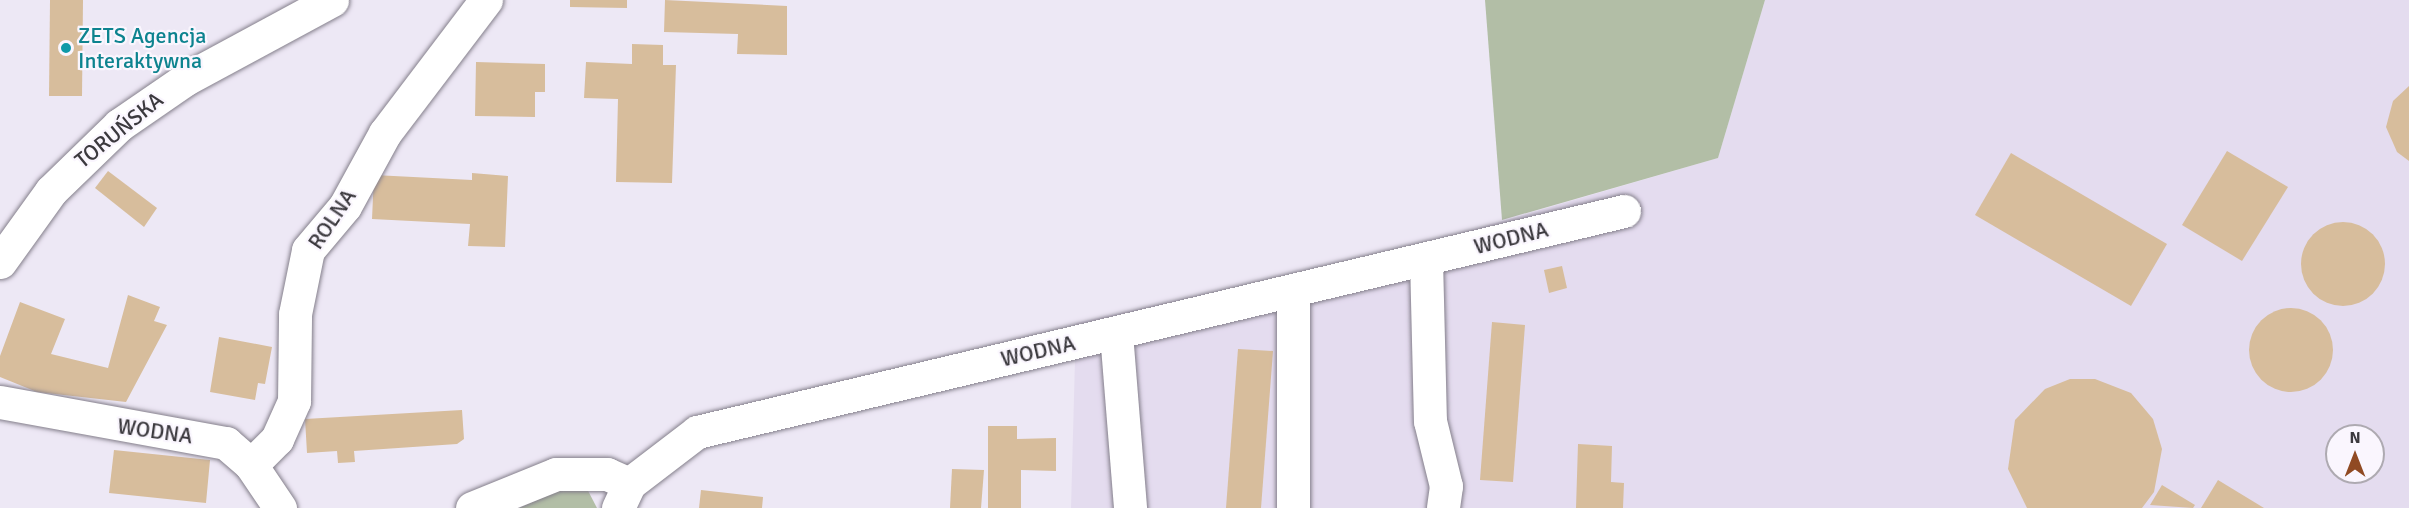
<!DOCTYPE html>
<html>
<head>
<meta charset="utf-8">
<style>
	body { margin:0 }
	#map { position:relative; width:2409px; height:508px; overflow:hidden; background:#ede8f5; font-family:Signika,sans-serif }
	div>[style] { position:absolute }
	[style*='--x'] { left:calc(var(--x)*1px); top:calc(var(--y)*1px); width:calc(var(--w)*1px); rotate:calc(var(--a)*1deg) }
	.built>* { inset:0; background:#e4dcef }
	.green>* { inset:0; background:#b2bea6 }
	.building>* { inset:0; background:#d7bd9c }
	.round { border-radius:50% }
	.roads { filter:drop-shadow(0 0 2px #847f8b) drop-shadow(0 0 2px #847f8b) }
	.minor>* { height:33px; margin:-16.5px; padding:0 16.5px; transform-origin:16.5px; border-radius:16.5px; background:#fff }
	.dots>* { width:16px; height:16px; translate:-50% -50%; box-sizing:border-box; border:3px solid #faf6fe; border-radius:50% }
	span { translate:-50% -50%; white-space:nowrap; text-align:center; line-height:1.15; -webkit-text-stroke:4.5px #faf6fe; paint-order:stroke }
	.culture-label { font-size:22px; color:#0d838f }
	.left { translate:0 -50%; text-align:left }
	.street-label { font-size:22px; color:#3b393e }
	.north { position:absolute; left:2325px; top:424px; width:60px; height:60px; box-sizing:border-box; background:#faf6fe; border:2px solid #aeaab1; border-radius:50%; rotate:0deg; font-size:16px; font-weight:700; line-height:24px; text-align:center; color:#3b393e }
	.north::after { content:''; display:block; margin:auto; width:21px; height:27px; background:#904a23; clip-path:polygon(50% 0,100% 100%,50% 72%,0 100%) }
</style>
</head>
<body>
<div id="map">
	<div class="built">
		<i style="clip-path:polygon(evenodd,1765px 0,2409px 0,2409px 508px,1071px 508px,1076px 323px,1406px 249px,1718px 158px,1765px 0,2337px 436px,2373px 436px,2373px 472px,2337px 472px,2337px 436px)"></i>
	</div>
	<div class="green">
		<i style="clip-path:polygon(1485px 0,1765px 0,1718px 158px,1502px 220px)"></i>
		<i style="clip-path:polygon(584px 483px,597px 508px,519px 508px,555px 492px)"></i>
	</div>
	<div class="building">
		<i style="clip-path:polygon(50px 0,83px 0,82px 96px,49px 96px)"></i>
		<i style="clip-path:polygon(570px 0,627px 0,627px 8px,570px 7px)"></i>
		<i style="clip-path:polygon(665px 0,787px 6px,787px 55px,737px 54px,738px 34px,664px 32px)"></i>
		<i style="clip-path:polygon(632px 44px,663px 45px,663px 65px,676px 65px,672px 183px,616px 182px,618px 99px,584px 98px,586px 62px,632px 64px)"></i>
		<i style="clip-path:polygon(476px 62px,545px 64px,545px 92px,535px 92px,535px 117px,475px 116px)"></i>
		<i style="clip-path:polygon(2409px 86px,2409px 161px,2397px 152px,2386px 127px,2393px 101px)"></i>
		<i style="clip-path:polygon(2227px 151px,2288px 187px,2242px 261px,2182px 225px)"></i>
		<i style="clip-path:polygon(2011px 153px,2167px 244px,2131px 306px,1975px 215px)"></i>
		<i style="clip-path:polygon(108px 171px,157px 208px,144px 227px,95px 188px)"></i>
		<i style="clip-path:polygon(472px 173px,508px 176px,505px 247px,468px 246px,470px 224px,372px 219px,374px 175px,472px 180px)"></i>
		<i class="round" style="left:2301px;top:222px;width:84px;height:84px"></i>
		<i style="clip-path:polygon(1562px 266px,1567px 288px,1549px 293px,1544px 270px)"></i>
		<i style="clip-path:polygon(128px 295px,160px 307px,154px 321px,167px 325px,126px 402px,37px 392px,0 377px,0 356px,20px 302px,65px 319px,51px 354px,108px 368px)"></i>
		<i class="round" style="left:2249px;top:308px;width:84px;height:84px"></i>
		<i style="clip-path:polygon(1492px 322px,1525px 325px,1513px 482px,1480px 480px)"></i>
		<i style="clip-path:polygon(219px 337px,272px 347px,265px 384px,258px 383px,255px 400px,210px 392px)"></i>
		<i style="clip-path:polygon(1238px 349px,1273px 351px,1261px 508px,1226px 508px)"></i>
		<i style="clip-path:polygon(2095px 379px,2131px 393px,2153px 419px,2162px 449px,2154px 492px,2142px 508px,2027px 508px,2008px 469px,2015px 420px,2045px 389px,2070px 379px)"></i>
		<i style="clip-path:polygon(462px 410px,464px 439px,457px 444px,354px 451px,355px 462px,338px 463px,337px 451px,307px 453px,305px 419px)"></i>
		<i style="clip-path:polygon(988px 426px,1017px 426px,1017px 439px,1056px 438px,1056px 471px,1021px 470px,1021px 508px,988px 508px)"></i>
		<i style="clip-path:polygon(1578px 444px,1612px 446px,1611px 482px,1624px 483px,1623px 508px,1576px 508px)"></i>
		<i style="clip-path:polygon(114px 450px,210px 460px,206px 503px,109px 493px)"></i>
		<i style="clip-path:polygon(952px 469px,984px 470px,981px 508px,950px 508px)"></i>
		<i style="clip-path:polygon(2218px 480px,2264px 508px,2201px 508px)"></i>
		<i style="clip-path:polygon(2162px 485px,2195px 505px,2193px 508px,2150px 505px)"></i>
		<i style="clip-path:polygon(701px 490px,763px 497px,762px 508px,699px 508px)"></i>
	</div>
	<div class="roads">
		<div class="minor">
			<i style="--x:1426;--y:259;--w:162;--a:88.6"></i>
			<i style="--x:1430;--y:421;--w:67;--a:76.2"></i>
			<i style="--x:1446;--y:486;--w:22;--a:98"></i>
			<i style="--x:0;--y:262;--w:87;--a:-54.3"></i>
			<i style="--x:51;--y:191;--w:95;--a:-44.1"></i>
			<i style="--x:119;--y:125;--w:81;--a:-34.5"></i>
			<i style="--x:186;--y:79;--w:166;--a:-28.4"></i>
			<i style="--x:1293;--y:291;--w:217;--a:90"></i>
			<i style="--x:1116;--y:333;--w:176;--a:85.4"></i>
			<i style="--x:0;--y:402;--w:230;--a:10.3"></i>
			<i style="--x:226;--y:443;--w:33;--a:41"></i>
			<i style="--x:251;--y:465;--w:52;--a:56"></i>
			<i style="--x:251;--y:465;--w:37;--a:-45"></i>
			<i style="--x:277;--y:439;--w:42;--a:-65.9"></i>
			<i style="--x:294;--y:401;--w:87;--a:-89.3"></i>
			<i style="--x:295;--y:314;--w:65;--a:-78.5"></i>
			<i style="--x:308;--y:250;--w:57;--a:-49.9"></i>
			<i style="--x:345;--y:206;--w:83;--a:-61.3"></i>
			<i style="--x:385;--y:133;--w:167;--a:-52.8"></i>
			<i style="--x:472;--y:508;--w:91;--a:-22"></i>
			<i style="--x:556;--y:474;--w:51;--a:0"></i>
			<i style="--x:607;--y:474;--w:24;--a:24"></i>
			<i style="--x:618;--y:508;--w:26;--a:-65"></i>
			<i style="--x:629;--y:484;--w:86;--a:-37.4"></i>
			<i style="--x:697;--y:432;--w:953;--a:-13.41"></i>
		</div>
	</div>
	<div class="dots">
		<i style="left:66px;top:48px;background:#0f9aa8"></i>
	</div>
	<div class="culture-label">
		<span class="left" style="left:78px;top:48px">ZETS Agencja<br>Interaktywna</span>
	</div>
	<div class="street-label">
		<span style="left:119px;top:130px;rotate:-39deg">TORUŃSKA</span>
		<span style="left:332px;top:219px;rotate:-56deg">ROLNA</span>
		<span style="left:1511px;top:238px;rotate:-14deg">WODNA</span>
		<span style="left:1038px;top:351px;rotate:-13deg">WODNA</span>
		<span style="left:155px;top:431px;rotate:8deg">WODNA</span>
	</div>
	<div class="north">N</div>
</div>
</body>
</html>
